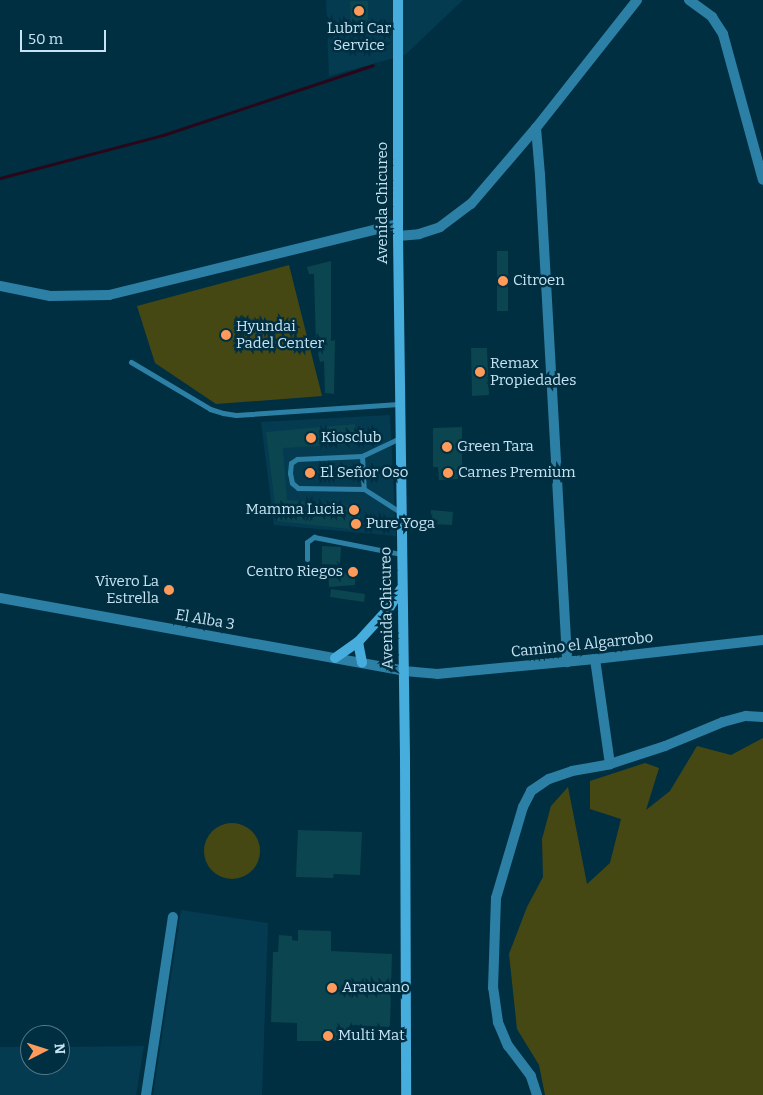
<!DOCTYPE html>
<html>
<head>
<meta charset="utf-8">
<style>
	body { margin:0 }
	#map { position:relative; width:763px; height:1095px; overflow:hidden; background:#012f42; font-family:Bitter,serif }
	div>[style] { position:absolute }
	[style*='--x'] { left:calc(var(--x)*1px); top:calc(var(--y)*1px); width:calc(var(--w)*1px); rotate:calc(var(--a)*1deg) }
	.built>* { inset:0; background:#043b51 }
	.green>* { inset:0; background:#464814 }
	.round { border-radius:50% }
	.stream>* { height:3px; margin:-1.5px; padding:0 1.5px; transform-origin:1.5px; border-radius:1.5px; background:#290719 }
	.building>* { inset:0; background:#0b454f }
	.service>* { height:5px; margin:-2.5px; padding:0 2.5px; transform-origin:2.5px; border-radius:2.5px; background:#2d80a5 }
	.minor>* { height:10px; margin:-5px; padding:0 5px; transform-origin:5px; border-radius:5px; background:#2d80a5 }
	.tertiary>* { height:10px; margin:-5px; padding:0 5px; transform-origin:5px; border-radius:5px; background:#2d80a5 }
	.secondary>* { height:10px; margin:-5px; padding:0 5px; transform-origin:5px; border-radius:5px; background:#46addd }
	.dots>* { width:14px; height:14px; translate:-50% -50%; box-sizing:border-box; border:2px solid #012f42; border-radius:50% }
	span { translate:-50% -50%; white-space:nowrap; text-align:center; line-height:1.15; -webkit-text-stroke:5px #012f42; paint-order:stroke }
	.poi-label { font-size:15px; color:#c8e4f3 }
	.left { translate:0 -50%; text-align:left }
	.right { translate:-100% -50%; text-align:right }
	.street-label { font-size:15px; color:#c8e4f3 }
	.north { position:absolute; left:20px; top:1025px; width:50px; height:50px; box-sizing:border-box; background:#012f42; border:1px solid #517789; border-radius:50%; rotate:85deg; font-size:14px; font-weight:700; line-height:20px; text-align:center; color:#c8e4f3 }
	.north::after { content:''; display:block; margin:auto; width:18px; height:22px; background:#ff9b5a; clip-path:polygon(50% 0,100% 100%,50% 72%,0 100%) }
	.scale { position:absolute; left:20px; top:30px; width:86px; height:22px; box-sizing:border-box; border:2px solid #c8e4f3; border-top:0; padding-left:6px; font-size:15px; line-height:18px; white-space:nowrap; color:#c8e4f3; -webkit-text-stroke:4px #012f42; paint-order:stroke }
</style>
</head>
<body>
<div id="map">
	<div class="built">
		<i style="clip-path:polygon(326px 0,463px 0,405px 55px,329px 76px)"></i>
		<i style="clip-path:polygon(390px 415px,396px 536px,274px 525px,261px 422px)"></i>
		<i style="clip-path:polygon(181px 910px,268px 923px,262px 1095px,153px 1095px)"></i>
		<i style="clip-path:polygon(144px 1046px,136px 1095px,0 1095px,0 1047px,30px 1047px,30px 1065px,60px 1065px,60px 1047px)"></i>
	</div>
	<div class="green">
		<i style="clip-path:polygon(289px 265px,322px 396px,216px 404px,155px 363px,137px 306px)"></i>
		<i style="clip-path:polygon(763px 738px,763px 1095px,545px 1095px,539px 1065px,517px 1029px,509px 954px,527px 907px,543px 877px,542px 839px,551px 806px,568px 787px,587px 884px,610px 863px,621px 819px,590px 809px,590px 781px,645px 763px,659px 768px,646px 810px,670px 791px,697px 746px,731px 755px)"></i>
		<i class="round" style="left:204px;top:823px;width:56px;height:56px"></i>
	</div>
	<div class="stream">
		<i style="--x:0;--y:178;--w:169;--a:-14.8"></i>
		<i style="--x:163;--y:135;--w:221;--a:-18.4"></i>
	</div>
	<div class="building">
		<i style="clip-path:polygon(350px 1px,368px 1px,368px 20px,351px 21px)"></i>
		<i style="clip-path:polygon(497px 251px,508px 251px,508px 311px,497px 311px)"></i>
		<i style="clip-path:polygon(331px 261px,331px 341px,335px 340px,334px 394px,325px 393px,324px 361px,320px 362px,316px 346px,314px 274px,309px 274px,307px 267px)"></i>
		<i style="clip-path:polygon(471px 348px,487px 348px,489px 395px,472px 396px)"></i>
		<i style="clip-path:polygon(355px 424px,356px 444px,283px 448px,287px 500px,361px 506px,359px 530px,277px 521px,266px 432px)"></i>
		<i style="clip-path:polygon(462px 427px,462px 466px,458px 466px,458px 479px,439px 480px,438px 467px,433px 467px,433px 428px)"></i>
		<i style="clip-path:polygon(431px 510px,453px 512px,452px 525px,430px 524px)"></i>
		<i style="clip-path:polygon(322px 546px,341px 547px,340px 565px,322px 564px)"></i>
		<i style="clip-path:polygon(355px 570px,355px 585px,329px 587px,328px 571px)"></i>
		<i style="clip-path:polygon(331px 589px,365px 594px,364px 602px,330px 597px)"></i>
		<i style="clip-path:polygon(298px 830px,362px 832px,360px 875px,334px 874px,333px 878px,296px 877px)"></i>
		<i style="clip-path:polygon(298px 930px,331px 931px,331px 951px,392px 954px,390px 1027px,350px 1025px,350px 1031px,359px 1031px,359px 1041px,297px 1041px,297px 1023px,271px 1022px,273px 952px,278px 952px,279px 935px,292px 936px,292px 940px,298px 941px)"></i>
	</div>
	<div class="service">
		<i style="--x:131;--y:362;--w:92;--a:30.7"></i>
		<i style="--x:210;--y:409;--w:14;--a:17"></i>
		<i style="--x:223;--y:413;--w:13;--a:9"></i>
		<i style="--x:236;--y:415;--w:163;--a:-3.9"></i>
		<i style="--x:400;--y:438;--w:42;--a:154.7"></i>
		<i style="--x:362;--y:456;--w:65;--a:177.4"></i>
		<i style="--x:297;--y:459;--w:7;--a:146"></i>
		<i style="--x:291;--y:463;--w:10;--a:96"></i>
		<i style="--x:290;--y:473;--w:10;--a:79"></i>
		<i style="--x:292;--y:483;--w:8;--a:40"></i>
		<i style="--x:298;--y:488;--w:66;--a:0.9"></i>
		<i style="--x:364;--y:489;--w:43;--a:32.6"></i>
		<i style="--x:362;--y:456;--w:33;--a:87"></i>
		<i style="--x:307;--y:559;--w:17;--a:-90"></i>
		<i style="--x:307;--y:542;--w:9;--a:-36"></i>
		<i style="--x:314;--y:537;--w:89;--a:11.1"></i>
	</div>
	<div class="minor">
		<i style="--x:689;--y:0;--w:29;--a:36"></i>
		<i style="--x:712;--y:17;--w:20;--a:57"></i>
		<i style="--x:723;--y:34;--w:151;--a:74.7"></i>
		<i style="--x:536;--y:128;--w:47;--a:85.1"></i>
		<i style="--x:540;--y:175;--w:488;--a:86.8"></i>
		<i style="--x:398;--y:236;--w:21;--a:-5"></i>
		<i style="--x:419;--y:234;--w:22;--a:-18"></i>
		<i style="--x:440;--y:227;--w:39;--a:-37"></i>
		<i style="--x:471;--y:204;--w:100;--a:-49.5"></i>
		<i style="--x:536;--y:128;--w:163;--a:-51.7"></i>
		<i style="--x:0;--y:286;--w:51;--a:11.3"></i>
		<i style="--x:50;--y:296;--w:59;--a:-1"></i>
		<i style="--x:109;--y:295;--w:297;--a:-13.8"></i>
		<i style="--x:595;--y:659;--w:106;--a:81.9"></i>
		<i style="--x:404;--y:671;--w:33;--a:5"></i>
		<i style="--x:437;--y:674;--w:159;--a:-5.4"></i>
		<i style="--x:595;--y:659;--w:169;--a:-6.5"></i>
		<i style="--x:146;--y:1095;--w:180;--a:-81.4"></i>
		<i style="--x:537;--y:1095;--w:20;--a:-108"></i>
		<i style="--x:531;--y:1076;--w:38;--a:-127"></i>
		<i style="--x:508;--y:1046;--w:26;--a:-113"></i>
		<i style="--x:498;--y:1022;--w:34;--a:-98"></i>
		<i style="--x:493;--y:988;--w:90;--a:-88.1"></i>
		<i style="--x:496;--y:898;--w:95;--a:-73.5"></i>
		<i style="--x:523;--y:807;--w:18;--a:-63"></i>
		<i style="--x:531;--y:791;--w:22;--a:-34"></i>
		<i style="--x:549;--y:779;--w:24;--a:-19"></i>
		<i style="--x:572;--y:771;--w:39;--a:-10"></i>
		<i style="--x:610;--y:764;--w:58;--a:-18.1"></i>
		<i style="--x:665;--y:746;--w:63;--a:-22.5"></i>
		<i style="--x:723;--y:722;--w:24;--a:-15"></i>
		<i style="--x:746;--y:716;--w:17;--a:3"></i>
	</div>
	<div class="tertiary">
		<i style="--x:0;--y:598;--w:411;--a:10.2"></i>
	</div>
	<div class="secondary">
		<i style="--x:398;--y:0;--w:236;--a:90"></i>
		<i style="--x:398;--y:236;--w:523;--a:89.23"></i>
		<i style="--x:405;--y:759;--w:336;--a:89.8"></i>
		<i style="--x:358;--y:642;--w:21;--a:79"></i>
		<i style="--x:335;--y:658;--w:28;--a:-35"></i>
		<i style="--x:358;--y:642;--w:46;--a:-47.6"></i>
		<i style="--x:389;--y:608;--w:22;--a:-58"></i>
	</div>
	<div class="dots">
		<i style="left:359px;top:11px;background:#ff9b5a"></i>
		<i style="left:503px;top:281px;background:#ff9b5a"></i>
		<i style="left:226px;top:335px;background:#ff9b5a"></i>
		<i style="left:480px;top:372px;background:#ff9b5a"></i>
		<i style="left:311px;top:438px;background:#ff9b5a"></i>
		<i style="left:447px;top:447px;background:#ff9b5a"></i>
		<i style="left:310px;top:473px;background:#ff9b5a"></i>
		<i style="left:448px;top:473px;background:#ff9b5a"></i>
		<i style="left:354px;top:510px;background:#ff9b5a"></i>
		<i style="left:356px;top:524px;background:#ff9b5a"></i>
		<i style="left:353px;top:572px;background:#ff9b5a"></i>
		<i style="left:169px;top:590px;background:#ff9b5a"></i>
		<i style="left:332px;top:988px;background:#ff9b5a"></i>
		<i style="left:328px;top:1036px;background:#ff9b5a"></i>
	</div>
	<div class="poi-label">
		<span style="left:359px;top:37px">Lubri Car<br>Service</span>
		<span class="left" style="left:513px;top:281px">Citroen</span>
		<span class="left" style="left:236px;top:335px">Hyundai<br>Padel Center</span>
		<span class="left" style="left:490px;top:372px">Remax<br>Propiedades</span>
		<span class="left" style="left:321px;top:438px">Kiosclub</span>
		<span class="left" style="left:457px;top:447px">Green Tara</span>
		<span class="left" style="left:320px;top:473px">El Señor Oso</span>
		<span class="left" style="left:458px;top:473px">Carnes Premium</span>
		<span class="right" style="left:344px;top:510px">Mamma Lucia</span>
		<span class="left" style="left:366px;top:524px">Pure Yoga</span>
		<span class="right" style="left:343px;top:572px">Centro Riegos</span>
		<span class="right" style="left:159px;top:590px">Vivero La<br>Estrella</span>
		<span class="left" style="left:342px;top:988px">Araucano</span>
		<span class="left" style="left:338px;top:1036px">Multi Mat</span>
	</div>
	<div class="street-label">
		<span style="left:383px;top:203px;rotate:-90deg">Avenida Chicureo</span>
		<span style="left:387px;top:608px;rotate:-91deg">Avenida Chicureo</span>
		<span style="left:205px;top:620px;rotate:10deg">El Alba 3</span>
		<span style="left:582px;top:645px;rotate:-6deg">Camino el Algarrobo</span>
	</div>
	<div class="north">N</div>
	<div class="scale">50 m</div>
</div>
</body>
</html>
